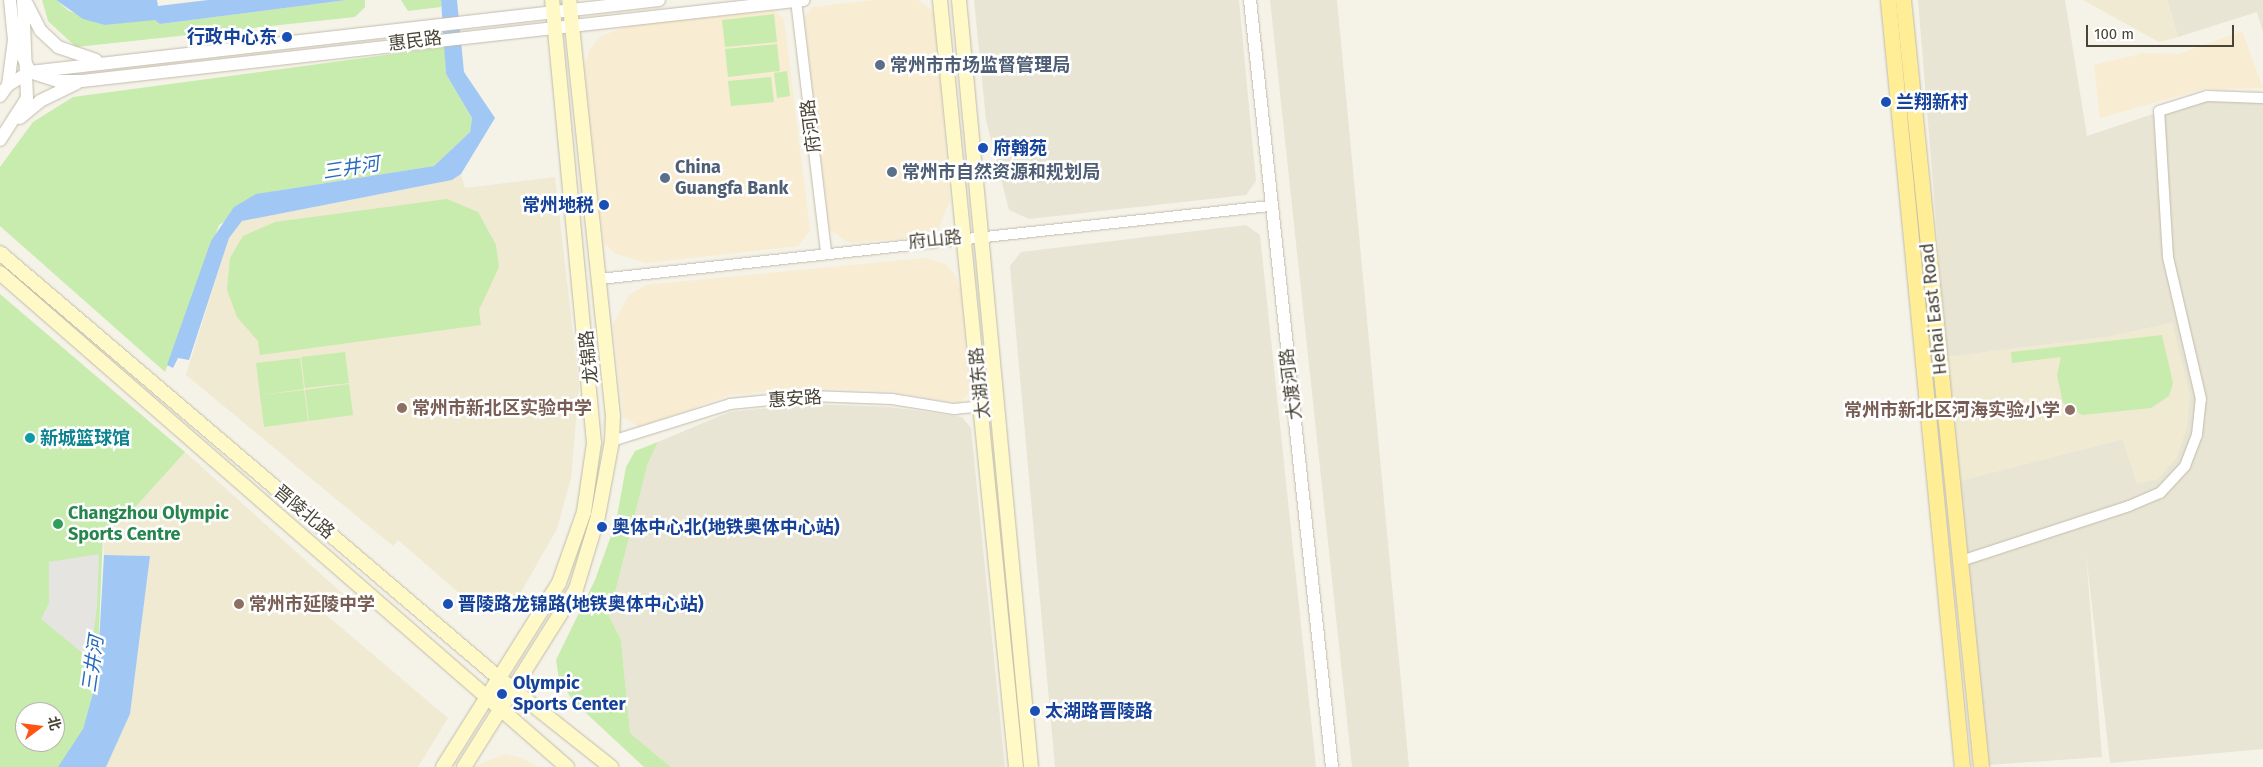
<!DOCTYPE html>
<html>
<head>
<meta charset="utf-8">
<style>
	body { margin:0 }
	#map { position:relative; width:2263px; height:767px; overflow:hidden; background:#f5f2e8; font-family:"Fira Sans","Noto Sans SC",sans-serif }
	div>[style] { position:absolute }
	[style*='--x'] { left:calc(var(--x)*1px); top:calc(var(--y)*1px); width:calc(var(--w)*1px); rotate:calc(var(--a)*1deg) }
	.residential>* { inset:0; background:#e9e5d5 }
	.commercial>* { inset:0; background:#f8ecd2 }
	.education>* { inset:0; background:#efead1 }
	.green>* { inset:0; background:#c8ebae }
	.parking>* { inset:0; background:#e6e4e0 }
	.water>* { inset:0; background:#a1c8f5 }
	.roads { filter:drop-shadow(0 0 1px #c1bcaa) drop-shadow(0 0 1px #c1bcaa) }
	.minor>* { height:10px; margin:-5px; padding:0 5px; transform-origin:5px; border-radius:5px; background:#fff }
	.tertiary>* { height:12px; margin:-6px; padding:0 6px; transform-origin:6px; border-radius:6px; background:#fff }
	.secondary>* { height:14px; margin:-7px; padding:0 7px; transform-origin:7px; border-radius:7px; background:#fff8c7 }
	.primary>* { height:15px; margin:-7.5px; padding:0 7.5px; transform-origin:7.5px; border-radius:7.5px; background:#ffee96 }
	.dots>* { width:14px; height:14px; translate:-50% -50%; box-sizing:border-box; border:2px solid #fff; border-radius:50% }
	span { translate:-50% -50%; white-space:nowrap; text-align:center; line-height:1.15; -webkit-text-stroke:5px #fff; paint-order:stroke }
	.transit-label { font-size:18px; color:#164399; font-weight:700 }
	.right { translate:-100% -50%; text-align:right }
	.left { translate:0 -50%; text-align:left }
	.street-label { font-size:18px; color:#494436 }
	.service-label { font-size:18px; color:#4e5e75; font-weight:700 }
	.education-label { font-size:18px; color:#785e54; font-weight:700 }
	.culture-label { font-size:18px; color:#0d838f; font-weight:700 }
	.leisure-label { font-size:18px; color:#27864d; font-weight:700 }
	.water-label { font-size:19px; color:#286bbb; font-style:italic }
	.north { position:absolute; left:15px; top:702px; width:50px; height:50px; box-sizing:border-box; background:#fff; border:1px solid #b6b4af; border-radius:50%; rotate:75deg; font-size:14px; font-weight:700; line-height:20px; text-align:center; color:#494436 }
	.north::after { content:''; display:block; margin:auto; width:18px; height:22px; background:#ff5514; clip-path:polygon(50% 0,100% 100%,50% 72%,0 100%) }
	.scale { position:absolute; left:2086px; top:25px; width:148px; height:22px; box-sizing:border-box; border:2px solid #494436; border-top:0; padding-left:6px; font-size:15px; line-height:18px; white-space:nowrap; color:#494436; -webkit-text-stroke:4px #fff; paint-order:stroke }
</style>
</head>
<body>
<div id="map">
	<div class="residential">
		<i style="clip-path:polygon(974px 0,1239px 0,1256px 181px,1246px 195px,1029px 219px,1009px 210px,986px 120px)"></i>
		<i style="clip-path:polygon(1270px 0,1337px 0,1409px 767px,1352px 767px)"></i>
		<i style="clip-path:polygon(1918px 0,2065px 0,2087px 136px,2207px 96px,2263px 98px,2263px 749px,2110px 763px,2086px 554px,2102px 757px,1988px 765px,1955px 482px,2123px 439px,2137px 483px,2157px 479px,2176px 458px,2187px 426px,2172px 323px,2107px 337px,1947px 357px)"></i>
		<i style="clip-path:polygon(2167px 0,2263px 0,2263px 32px,2257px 12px,2178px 37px)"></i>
		<i style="clip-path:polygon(1246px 225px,1260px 235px,1316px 767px,1055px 767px,1010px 266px,1021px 252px)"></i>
		<i style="clip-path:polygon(808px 404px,890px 407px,962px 417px,971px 428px,1005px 767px,671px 767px,630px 733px,621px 640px,609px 616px,648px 463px,658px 442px,729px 412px)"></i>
	</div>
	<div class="commercial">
		<i style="clip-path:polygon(876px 0,918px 0,934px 12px,950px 201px,937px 232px,923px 237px,849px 243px,830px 230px,804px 17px,813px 7px)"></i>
		<i style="clip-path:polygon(774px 10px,784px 19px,810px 230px,798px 246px,647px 263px,614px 253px,604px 243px,584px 68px,590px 49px,601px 36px,632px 25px)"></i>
		<i style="clip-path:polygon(2242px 31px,2263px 88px,2203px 89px,2100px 118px,2094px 65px,2144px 53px,2179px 54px)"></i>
		<i style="clip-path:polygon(926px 258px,945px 264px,956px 276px,961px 292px,969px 394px,959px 403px,888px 391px,809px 388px,730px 395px,640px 427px,623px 417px,613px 324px,629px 295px,646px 285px)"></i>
		<i style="clip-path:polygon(505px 754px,521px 758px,539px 767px,472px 767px)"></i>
	</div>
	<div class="education">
		<i style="clip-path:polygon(2083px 0,2167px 0,2178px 37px,2159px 42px)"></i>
		<i style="clip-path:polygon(461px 174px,465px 188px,555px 177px,579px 386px,571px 478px,557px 529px,513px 606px,481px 612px,398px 540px,393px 546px,186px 375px,229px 237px,242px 221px,452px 180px)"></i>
		<i style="clip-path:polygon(2172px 323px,2190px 395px,2187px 426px,2176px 458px,2158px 479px,2137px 483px,2122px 439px,1955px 482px,1947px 357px,2107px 337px)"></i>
		<i style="clip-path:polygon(185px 452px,343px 594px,325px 614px,448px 718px,418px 767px,106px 767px,130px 714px,150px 556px,104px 555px,103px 534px,130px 513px)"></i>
	</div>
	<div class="green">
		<i style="clip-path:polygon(42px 0,56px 0,69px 11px,105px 25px,156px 19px,160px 24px,347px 0,365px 0,365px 7px,355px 17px,76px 47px,48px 21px)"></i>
		<i style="clip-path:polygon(401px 0,441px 0,441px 7px,408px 11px)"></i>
		<i style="clip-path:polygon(774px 14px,777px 42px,725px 47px,722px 20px)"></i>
		<i style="clip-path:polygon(777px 44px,780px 71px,728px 77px,725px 49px)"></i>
		<i style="clip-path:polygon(445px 47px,446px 74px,472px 118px,470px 132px,434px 166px,275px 191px,219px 225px,165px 372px,0 226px,0 167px,33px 122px,73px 97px)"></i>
		<i style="clip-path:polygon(787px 71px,790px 96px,777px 98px,774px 73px)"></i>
		<i style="clip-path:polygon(771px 77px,774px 102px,731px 106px,728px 81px)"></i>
		<i style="clip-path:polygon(447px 199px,478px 212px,496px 245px,499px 267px,479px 310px,481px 325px,260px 355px,258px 341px,237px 317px,227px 290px,230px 258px,243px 236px,275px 222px)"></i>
		<i style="clip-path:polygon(evenodd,0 294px,185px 452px,130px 513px,103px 534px,97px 678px,83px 729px,94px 767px,0 767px,0 294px,25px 712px,55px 712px,55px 742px,25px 742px,25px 712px)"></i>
		<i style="clip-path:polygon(2162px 335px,2173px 383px,2169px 396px,2151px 408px,2082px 415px,2063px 403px,2057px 375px,2061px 357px,2012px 363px,2011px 352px)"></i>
		<i style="clip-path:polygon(345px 352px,349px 383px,305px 388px,301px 357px)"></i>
		<i style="clip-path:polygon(300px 358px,304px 389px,260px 395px,256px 363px)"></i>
		<i style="clip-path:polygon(349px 384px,353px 415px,309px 421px,305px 390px)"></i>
		<i style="clip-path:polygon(304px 390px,308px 421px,264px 427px,260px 395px)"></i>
		<i style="clip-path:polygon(658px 442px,648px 463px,609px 616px,621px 640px,630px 733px,671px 767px,644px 767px,573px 701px,559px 679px,556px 660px,595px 580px,616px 522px,626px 467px,635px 451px)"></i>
	</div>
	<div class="parking">
		<i style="clip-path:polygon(99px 554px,97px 607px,90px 659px,41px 619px,49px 603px,49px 562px)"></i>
	</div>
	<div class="water">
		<i style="clip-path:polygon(56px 0,157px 0,158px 6px,208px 0,347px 0,160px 24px,155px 20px,105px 25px,83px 19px)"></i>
		<i style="clip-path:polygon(441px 0,457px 0,464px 72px,495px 118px,461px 174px,452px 180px,242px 221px,229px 238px,189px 360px,178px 358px,173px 368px,167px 365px,211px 241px,234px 207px,256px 194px,434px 166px,470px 132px,472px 118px,446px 74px)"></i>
		<i style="clip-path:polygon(104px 555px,150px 556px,130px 714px,106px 767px,58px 767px,83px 729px,97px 678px)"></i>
	</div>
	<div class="roads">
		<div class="minor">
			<i style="--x:796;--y:0;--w:254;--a:83.2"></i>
			<i style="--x:600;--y:279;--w:674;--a:-6.22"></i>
			<i style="--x:612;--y:441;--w:124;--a:-17.4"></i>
			<i style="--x:730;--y:404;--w:81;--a:-5.6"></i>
			<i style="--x:811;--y:396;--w:81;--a:2.1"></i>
			<i style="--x:892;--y:399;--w:63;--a:9.2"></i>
			<i style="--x:954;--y:409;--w:29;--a:-6"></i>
			<i style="--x:1961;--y:561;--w:177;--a:-18.1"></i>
			<i style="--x:2129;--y:506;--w:34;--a:-23"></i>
			<i style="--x:2160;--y:493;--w:37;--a:-47"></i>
			<i style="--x:2185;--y:466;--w:33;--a:-69"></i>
			<i style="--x:2197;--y:435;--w:36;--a:-84"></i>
			<i style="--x:2201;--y:399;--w:146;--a:-103.1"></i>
			<i style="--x:2168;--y:257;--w:146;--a:-93.5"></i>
			<i style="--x:2159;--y:111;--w:50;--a:-17.4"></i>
			<i style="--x:2207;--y:96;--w:56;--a:2"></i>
		</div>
		<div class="tertiary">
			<i style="--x:1250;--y:0;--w:771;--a:83.9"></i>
			<i style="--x:27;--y:4;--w:30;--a:63"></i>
			<i style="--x:41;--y:31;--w:23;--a:43"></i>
			<i style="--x:58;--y:47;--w:40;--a:18.9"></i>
			<i style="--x:14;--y:40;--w:36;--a:63"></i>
			<i style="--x:30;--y:72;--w:29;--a:18"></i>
			<i style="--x:58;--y:81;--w:24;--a:0"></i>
			<i style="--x:82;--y:81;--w:726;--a:-6.41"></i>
			<i style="--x:8;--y:85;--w:26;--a:-31"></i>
			<i style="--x:30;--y:72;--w:633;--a:-6.53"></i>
			<i style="--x:0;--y:96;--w:14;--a:-54"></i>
			<i style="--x:8;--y:85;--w:45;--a:-82.4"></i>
			<i style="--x:14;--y:40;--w:40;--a:-95.7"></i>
			<i style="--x:20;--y:118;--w:26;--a:-40"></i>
			<i style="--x:40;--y:101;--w:41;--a:-25.9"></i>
			<i style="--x:0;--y:140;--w:50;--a:-57.3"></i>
			<i style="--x:27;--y:98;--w:98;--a:-92.3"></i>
		</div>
		<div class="secondary">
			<i style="--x:940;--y:0;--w:771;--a:84.34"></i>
			<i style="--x:959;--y:0;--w:770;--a:84.64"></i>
			<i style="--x:0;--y:253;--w:657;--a:40.43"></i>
			<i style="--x:500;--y:679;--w:142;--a:38.4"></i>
			<i style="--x:0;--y:273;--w:752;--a:41.06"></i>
			<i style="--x:443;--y:767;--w:218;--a:-57.8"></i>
			<i style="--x:559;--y:583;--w:75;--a:-70.6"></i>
			<i style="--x:584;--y:512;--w:70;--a:-81.8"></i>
			<i style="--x:594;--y:443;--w:445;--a:-95.4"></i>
			<i style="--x:464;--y:767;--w:210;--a:-57.8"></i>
			<i style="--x:576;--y:589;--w:76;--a:-73.2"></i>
			<i style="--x:598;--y:516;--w:76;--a:-79.4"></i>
			<i style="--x:612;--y:441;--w:25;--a:-88"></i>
			<i style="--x:613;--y:416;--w:418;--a:-96"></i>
		</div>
		<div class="primary">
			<i style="--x:1888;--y:0;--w:771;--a:84.49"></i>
			<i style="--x:1903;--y:0;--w:771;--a:84.19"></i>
		</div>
	</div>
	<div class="dots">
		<i style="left:287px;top:37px;background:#1a4fb4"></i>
		<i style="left:880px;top:65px;background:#5c6f8a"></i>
		<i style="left:1886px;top:102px;background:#1a4fb4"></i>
		<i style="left:983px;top:148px;background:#1a4fb4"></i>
		<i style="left:892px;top:172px;background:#5c6f8a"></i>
		<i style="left:665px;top:178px;background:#5c6f8a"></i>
		<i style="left:604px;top:205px;background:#1a4fb4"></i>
		<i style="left:402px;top:408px;background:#8d6e63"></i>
		<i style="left:2070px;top:410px;background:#8d6e63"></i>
		<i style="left:30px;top:438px;background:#0f9aa8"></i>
		<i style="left:58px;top:524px;background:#2e9e5b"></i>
		<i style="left:602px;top:527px;background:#1a4fb4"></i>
		<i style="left:239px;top:604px;background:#8d6e63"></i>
		<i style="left:448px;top:604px;background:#1a4fb4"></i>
		<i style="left:502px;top:694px;background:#1a4fb4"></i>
		<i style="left:1035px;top:711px;background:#1a4fb4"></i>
	</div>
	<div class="transit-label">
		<span class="right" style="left:277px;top:37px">行政中心东</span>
		<span class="left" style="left:1896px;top:102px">兰翔新村</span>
		<span class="left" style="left:993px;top:148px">府翰苑</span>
		<span class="right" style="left:594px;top:205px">常州地税</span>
		<span class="left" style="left:612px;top:527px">奥体中心北(地铁奥体中心站)</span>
		<span class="left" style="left:458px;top:604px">晋陵路龙锦路(地铁奥体中心站)</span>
		<span class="left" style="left:513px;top:694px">Olympic<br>Sports Center</span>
		<span class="left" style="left:1045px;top:711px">太湖路晋陵路</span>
	</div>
	<div class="street-label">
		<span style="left:415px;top:41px;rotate:-7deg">惠民路</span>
		<span style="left:811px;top:126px;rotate:-97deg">府河路</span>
		<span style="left:935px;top:240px;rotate:-6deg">府山路</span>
		<span style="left:1934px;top:309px;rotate:-96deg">Hehai East Road</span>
		<span style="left:589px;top:357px;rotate:-96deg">龙锦路</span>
		<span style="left:980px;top:383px;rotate:-96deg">太湖东路</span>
		<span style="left:1291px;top:384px;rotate:-97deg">大渡河路</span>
		<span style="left:795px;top:399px;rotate:-4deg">惠安路</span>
		<span style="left:304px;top:512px;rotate:40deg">晋陵北路</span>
	</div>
	<div class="service-label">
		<span class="left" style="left:890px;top:65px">常州市市场监督管理局</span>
		<span class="left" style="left:675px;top:178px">China<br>Guangfa Bank</span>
		<span class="left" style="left:902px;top:172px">常州市自然资源和规划局</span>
	</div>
	<div class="education-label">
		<span class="left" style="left:412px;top:408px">常州市新北区实验中学</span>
		<span class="right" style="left:2060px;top:410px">常州市新北区河海实验小学</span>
		<span class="left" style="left:249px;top:604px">常州市延陵中学</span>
	</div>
	<div class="culture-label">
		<span class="left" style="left:40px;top:438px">新城篮球馆</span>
	</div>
	<div class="leisure-label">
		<span class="left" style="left:68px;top:524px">Changzhou Olympic<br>Sports Centre</span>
	</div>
	<div class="water-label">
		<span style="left:351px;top:168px;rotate:-9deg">三井河</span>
		<span style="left:93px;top:664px;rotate:-82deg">三井河</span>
	</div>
	<div class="north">北</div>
	<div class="scale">100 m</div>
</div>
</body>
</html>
